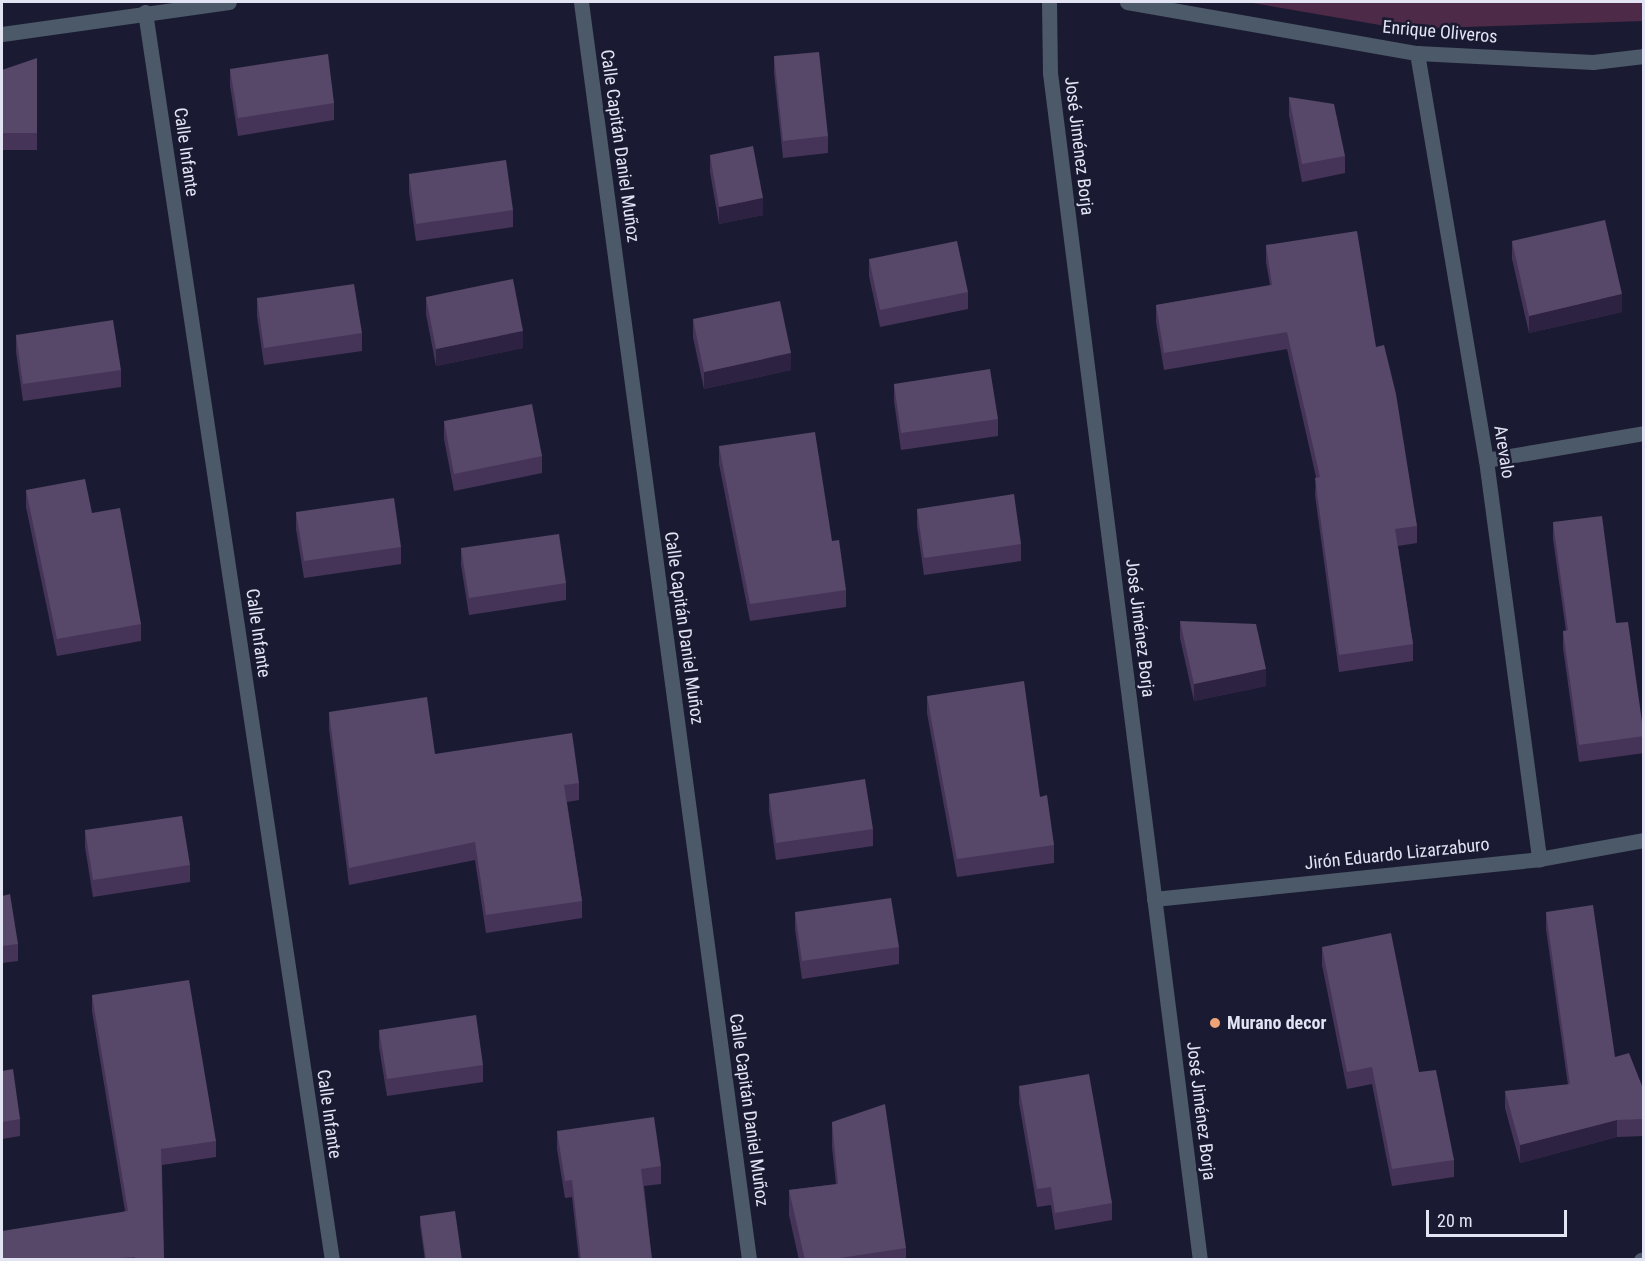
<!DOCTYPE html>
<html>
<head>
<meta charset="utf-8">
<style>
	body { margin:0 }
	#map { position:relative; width:1645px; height:1261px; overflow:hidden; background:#1a1b32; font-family:"Roboto Condensed",sans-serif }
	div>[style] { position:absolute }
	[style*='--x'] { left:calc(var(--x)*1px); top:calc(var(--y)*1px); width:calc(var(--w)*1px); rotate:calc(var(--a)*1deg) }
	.green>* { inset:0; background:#4d2b48 }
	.minor>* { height:15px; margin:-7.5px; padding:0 7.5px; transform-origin:7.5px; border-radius:7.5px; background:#4c5969 }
	.tertiary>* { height:15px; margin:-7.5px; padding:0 7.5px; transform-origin:7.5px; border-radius:7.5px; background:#4c5969 }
	.wall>* { inset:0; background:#463458 }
	.shaded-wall>* { inset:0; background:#2d2242 }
	.building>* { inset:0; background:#574769 }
	.dots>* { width:16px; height:16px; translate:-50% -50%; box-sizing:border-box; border:3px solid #1a1b32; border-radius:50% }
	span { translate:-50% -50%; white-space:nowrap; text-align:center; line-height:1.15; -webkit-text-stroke:5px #1a1b32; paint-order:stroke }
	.street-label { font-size:18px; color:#e2e4f4 }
	.poi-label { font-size:18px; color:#e2e4f4; font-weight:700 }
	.left { translate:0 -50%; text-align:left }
	.frame { position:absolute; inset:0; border:3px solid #e2e4f4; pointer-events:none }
	.scale { position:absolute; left:1426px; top:1210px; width:141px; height:27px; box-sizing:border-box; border:3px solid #e2e4f4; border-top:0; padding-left:8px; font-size:18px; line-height:21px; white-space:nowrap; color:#e2e4f4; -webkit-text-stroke:4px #1a1b32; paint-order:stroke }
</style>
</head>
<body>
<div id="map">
	<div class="green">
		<i style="clip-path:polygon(1247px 2px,1643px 2px,1643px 21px,1403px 29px)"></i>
	</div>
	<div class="minor">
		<i style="--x:581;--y:2;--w:1269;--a:82.39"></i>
		<i style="--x:1049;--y:2;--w:71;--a:89.2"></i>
		<i style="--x:1050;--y:73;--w:1196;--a:82.8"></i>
		<i style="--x:145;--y:12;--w:1262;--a:81.48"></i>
		<i style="--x:1417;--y:53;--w:413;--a:80.4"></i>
		<i style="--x:1486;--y:460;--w:403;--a:82.4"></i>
		<i style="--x:1486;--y:460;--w:160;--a:-9.7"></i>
		<i style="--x:1154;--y:899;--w:387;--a:-5.9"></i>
		<i style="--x:1539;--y:859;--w:107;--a:-10.3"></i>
		<i style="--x:1641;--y:1260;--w:3;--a:-18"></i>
	</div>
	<div class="tertiary">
		<i style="--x:1127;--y:2;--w:294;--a:10"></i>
		<i style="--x:1417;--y:53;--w:176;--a:2.9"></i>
		<i style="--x:1593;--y:62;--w:51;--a:-6.7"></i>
		<i style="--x:2;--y:34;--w:229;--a:-8"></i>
	</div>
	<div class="wall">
		<i style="clip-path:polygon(774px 56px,828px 136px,828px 153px,783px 158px,774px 73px)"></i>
		<i style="clip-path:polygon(230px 69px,334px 103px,334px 120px,238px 136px,230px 86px)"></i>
		<i style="clip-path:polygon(2px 70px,37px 76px,37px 150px,2px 150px)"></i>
		<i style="clip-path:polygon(1289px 97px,1345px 156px,1345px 173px,1302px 182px,1289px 115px)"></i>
		<i style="clip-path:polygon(710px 155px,763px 215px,719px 224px,710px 172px)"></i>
		<i style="clip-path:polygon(409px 174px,513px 210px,513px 227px,416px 241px,409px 192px)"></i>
		<i style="clip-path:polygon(1512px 241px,1622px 312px,1529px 333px,1512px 259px)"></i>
		<i style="clip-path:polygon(1266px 245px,1376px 347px,1417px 526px,1417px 543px,1398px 546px,1413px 644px,1413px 661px,1339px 672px,1315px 495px,1316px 477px,1287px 349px,1164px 370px,1156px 322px,1156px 305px,1270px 285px,1266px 262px)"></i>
		<i style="clip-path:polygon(869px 259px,968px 292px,968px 309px,880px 327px,869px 276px)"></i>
		<i style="clip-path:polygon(426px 297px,523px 348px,436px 366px,426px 314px)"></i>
		<i style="clip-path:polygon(257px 298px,362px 333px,362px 351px,264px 365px,257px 316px)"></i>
		<i style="clip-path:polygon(693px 319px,791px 370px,704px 389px,693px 337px)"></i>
		<i style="clip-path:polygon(16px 335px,121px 370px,121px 387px,23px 401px,16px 352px)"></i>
		<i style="clip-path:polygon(894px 384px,998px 419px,998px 436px,901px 450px,894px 401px)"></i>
		<i style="clip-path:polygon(444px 421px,542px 456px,542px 473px,454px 491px,444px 439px)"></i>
		<i style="clip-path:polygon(719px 446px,846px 590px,846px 607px,750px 621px,719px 464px)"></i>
		<i style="clip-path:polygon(26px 490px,92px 513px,141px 624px,141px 641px,57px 656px,26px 507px)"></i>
		<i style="clip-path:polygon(917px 509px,1021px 544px,1021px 561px,924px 575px,917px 526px)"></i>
		<i style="clip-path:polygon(296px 512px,401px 547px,401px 564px,304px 578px,296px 529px)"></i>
		<i style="clip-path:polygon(1553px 522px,1616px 623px,1644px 734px,1644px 753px,1579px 762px,1563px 648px,1563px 631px,1566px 631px,1553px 539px)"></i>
		<i style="clip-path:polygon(461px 548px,566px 583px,566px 600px,469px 615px,461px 565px)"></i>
		<i style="clip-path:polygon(1180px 621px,1266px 686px,1194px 701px,1180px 638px)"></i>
		<i style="clip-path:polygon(927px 696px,1040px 797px,1054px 845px,1054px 863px,957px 877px,927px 713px)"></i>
		<i style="clip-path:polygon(329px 712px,435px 754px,579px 783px,579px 800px,567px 802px,582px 901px,582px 918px,486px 933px,475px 860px,349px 885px,329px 729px)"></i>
		<i style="clip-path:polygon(769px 794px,873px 829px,873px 846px,776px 860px,769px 811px)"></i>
		<i style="clip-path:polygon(85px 830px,190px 865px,190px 882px,93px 897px,85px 847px)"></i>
		<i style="clip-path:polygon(2px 896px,18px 944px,18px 961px,2px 963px)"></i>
		<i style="clip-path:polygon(795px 912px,899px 947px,899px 964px,802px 979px,795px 929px)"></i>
		<i style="clip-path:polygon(1546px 912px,1615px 1057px,1644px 1091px,1644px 1136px,1617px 1137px,1520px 1163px,1505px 1108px,1505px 1091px,1568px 1085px,1546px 929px)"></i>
		<i style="clip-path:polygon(1322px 947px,1419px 1072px,1454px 1160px,1454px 1177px,1392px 1186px,1372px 1084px,1347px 1089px,1322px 965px)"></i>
		<i style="clip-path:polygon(92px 995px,216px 1141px,216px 1157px,162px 1165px,164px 1260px,2px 1260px,125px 1211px,92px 1011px)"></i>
		<i style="clip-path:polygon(379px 1030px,483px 1065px,483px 1082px,387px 1096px,379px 1047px)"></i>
		<i style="clip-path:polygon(2px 1071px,20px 1119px,20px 1136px,2px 1139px)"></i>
		<i style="clip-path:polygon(1019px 1086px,1112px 1203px,1112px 1220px,1055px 1230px,1051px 1205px,1037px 1207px,1019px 1103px)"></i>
		<i style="clip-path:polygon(832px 1122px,906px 1248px,906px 1260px,799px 1260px,789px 1215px,789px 1190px,836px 1184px,832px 1147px)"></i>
		<i style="clip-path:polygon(557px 1131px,661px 1166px,661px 1184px,644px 1186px,652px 1260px,579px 1260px,572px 1197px,565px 1198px,557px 1149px)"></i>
		<i style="clip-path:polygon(420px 1216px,462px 1260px,425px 1260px,420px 1225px)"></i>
	</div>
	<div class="shaded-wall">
		<i style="clip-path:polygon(763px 198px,763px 215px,719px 224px,719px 207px)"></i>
		<i style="clip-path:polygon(1622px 294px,1622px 312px,1529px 333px,1529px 316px)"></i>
		<i style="clip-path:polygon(523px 331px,523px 348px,436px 366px,436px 349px)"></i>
		<i style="clip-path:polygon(791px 353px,791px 370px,704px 389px,704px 372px)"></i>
		<i style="clip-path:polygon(1266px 669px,1266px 686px,1194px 701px,1194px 684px)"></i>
		<i style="clip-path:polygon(1617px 1120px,1617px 1137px,1520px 1163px,1520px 1145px)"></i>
	</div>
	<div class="building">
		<i style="clip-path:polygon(819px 52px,828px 136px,783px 141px,774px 56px)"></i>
		<i style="clip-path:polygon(328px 54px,334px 103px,238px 118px,230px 69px)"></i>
		<i style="clip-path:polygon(37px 58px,37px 133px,2px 133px,2px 70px)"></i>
		<i style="clip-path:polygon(1289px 97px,1334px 104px,1345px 156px,1302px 164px)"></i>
		<i style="clip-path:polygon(753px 146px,763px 198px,719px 207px,710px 155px)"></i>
		<i style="clip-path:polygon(506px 160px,513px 210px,416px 224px,409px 174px)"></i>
		<i style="clip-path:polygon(1605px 220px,1622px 294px,1529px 316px,1512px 241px)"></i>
		<i style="clip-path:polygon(1357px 231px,1376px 347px,1384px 345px,1396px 394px,1417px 526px,1395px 529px,1413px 644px,1339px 655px,1315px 478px,1320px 477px,1287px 332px,1164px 353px,1156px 305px,1272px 285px,1266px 245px)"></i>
		<i style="clip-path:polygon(957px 241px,968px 292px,880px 310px,869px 259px)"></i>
		<i style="clip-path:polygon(513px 279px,523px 331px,436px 349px,426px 297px)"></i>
		<i style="clip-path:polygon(354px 284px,362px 333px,264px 348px,257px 298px)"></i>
		<i style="clip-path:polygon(780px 301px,791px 353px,704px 372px,693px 319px)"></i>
		<i style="clip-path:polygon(113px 320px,121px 370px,23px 384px,16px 335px)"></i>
		<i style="clip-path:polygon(990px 369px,998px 419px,901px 433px,894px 384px)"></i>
		<i style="clip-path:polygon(532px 404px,542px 456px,454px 474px,444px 421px)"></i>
		<i style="clip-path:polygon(815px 432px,832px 541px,839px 540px,846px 590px,750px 604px,719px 446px)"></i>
		<i style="clip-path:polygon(85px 479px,92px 513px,120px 508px,141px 624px,57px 639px,26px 490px)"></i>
		<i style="clip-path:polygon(1014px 494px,1021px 544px,924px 558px,917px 509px)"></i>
		<i style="clip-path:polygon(394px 498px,401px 547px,304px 561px,296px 512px)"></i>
		<i style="clip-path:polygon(1602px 516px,1616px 623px,1628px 622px,1644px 736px,1579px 745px,1563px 631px,1568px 630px,1553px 522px)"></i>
		<i style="clip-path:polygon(559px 534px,566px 583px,469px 598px,461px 548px)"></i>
		<i style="clip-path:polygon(1180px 621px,1256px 624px,1266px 669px,1194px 684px)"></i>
		<i style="clip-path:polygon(1024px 681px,1040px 797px,1047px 795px,1054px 845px,957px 859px,927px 696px)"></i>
		<i style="clip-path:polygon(427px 697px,435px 754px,572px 733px,579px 783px,564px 785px,582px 901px,486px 915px,475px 842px,349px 868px,329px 712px)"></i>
		<i style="clip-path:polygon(865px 779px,873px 829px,776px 843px,769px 794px)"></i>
		<i style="clip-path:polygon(182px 816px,190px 865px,93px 880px,85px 830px)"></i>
		<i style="clip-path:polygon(10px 894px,18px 944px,2px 946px,2px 896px)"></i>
		<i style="clip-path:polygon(891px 898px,899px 947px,802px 961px,795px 912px)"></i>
		<i style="clip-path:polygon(1593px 905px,1615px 1057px,1629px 1053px,1644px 1091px,1644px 1119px,1617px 1120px,1520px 1145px,1505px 1091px,1570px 1084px,1546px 912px)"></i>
		<i style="clip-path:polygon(1391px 933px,1419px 1072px,1436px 1070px,1454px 1160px,1392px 1169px,1372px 1067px,1347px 1072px,1322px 947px)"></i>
		<i style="clip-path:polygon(189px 980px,216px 1141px,161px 1149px,164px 1260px,135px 1260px,135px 1257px,88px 1260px,2px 1260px,2px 1231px,128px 1211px,92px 995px)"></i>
		<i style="clip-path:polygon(476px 1015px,483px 1065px,387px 1079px,379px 1030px)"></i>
		<i style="clip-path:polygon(13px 1069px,20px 1119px,2px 1122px,2px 1071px)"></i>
		<i style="clip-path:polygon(1089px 1074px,1112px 1203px,1055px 1213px,1051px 1187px,1037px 1189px,1019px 1086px)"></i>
		<i style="clip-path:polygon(885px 1104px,906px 1248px,827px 1260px,805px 1260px,789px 1190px,838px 1184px,832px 1122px)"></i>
		<i style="clip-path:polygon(654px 1117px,661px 1166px,641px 1169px,652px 1260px,581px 1260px,572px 1180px,565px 1181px,557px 1131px)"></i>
		<i style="clip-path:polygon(455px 1211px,462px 1260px,426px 1260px,420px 1216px)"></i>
	</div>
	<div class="dots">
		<i style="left:1215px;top:1023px;background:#efa377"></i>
	</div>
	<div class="street-label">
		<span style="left:1440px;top:32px;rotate:5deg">Enrique Oliveros</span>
		<span style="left:620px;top:146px;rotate:82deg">Calle Capitán Daniel Muñoz</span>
		<span style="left:1079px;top:146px;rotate:83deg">José Jiménez Borja</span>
		<span style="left:186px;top:152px;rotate:82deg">Calle Infante</span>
		<span style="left:1504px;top:452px;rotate:81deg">Arevalo</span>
		<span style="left:684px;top:628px;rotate:82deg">Calle Capitán Daniel Muñoz</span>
		<span style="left:1140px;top:628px;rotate:83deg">José Jiménez Borja</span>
		<span style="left:258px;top:633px;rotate:82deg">Calle Infante</span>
		<span style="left:1397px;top:854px;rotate:-6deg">Jirón Eduardo Lizarzaburo</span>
		<span style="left:749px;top:1110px;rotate:82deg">Calle Capitán Daniel Muñoz</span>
		<span style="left:1201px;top:1111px;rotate:83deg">José Jiménez Borja</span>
		<span style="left:329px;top:1114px;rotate:82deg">Calle Infante</span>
	</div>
	<div class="poi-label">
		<span class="left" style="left:1227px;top:1023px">Murano decor</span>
	</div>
	<div class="frame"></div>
	<div class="scale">20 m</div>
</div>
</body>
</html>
